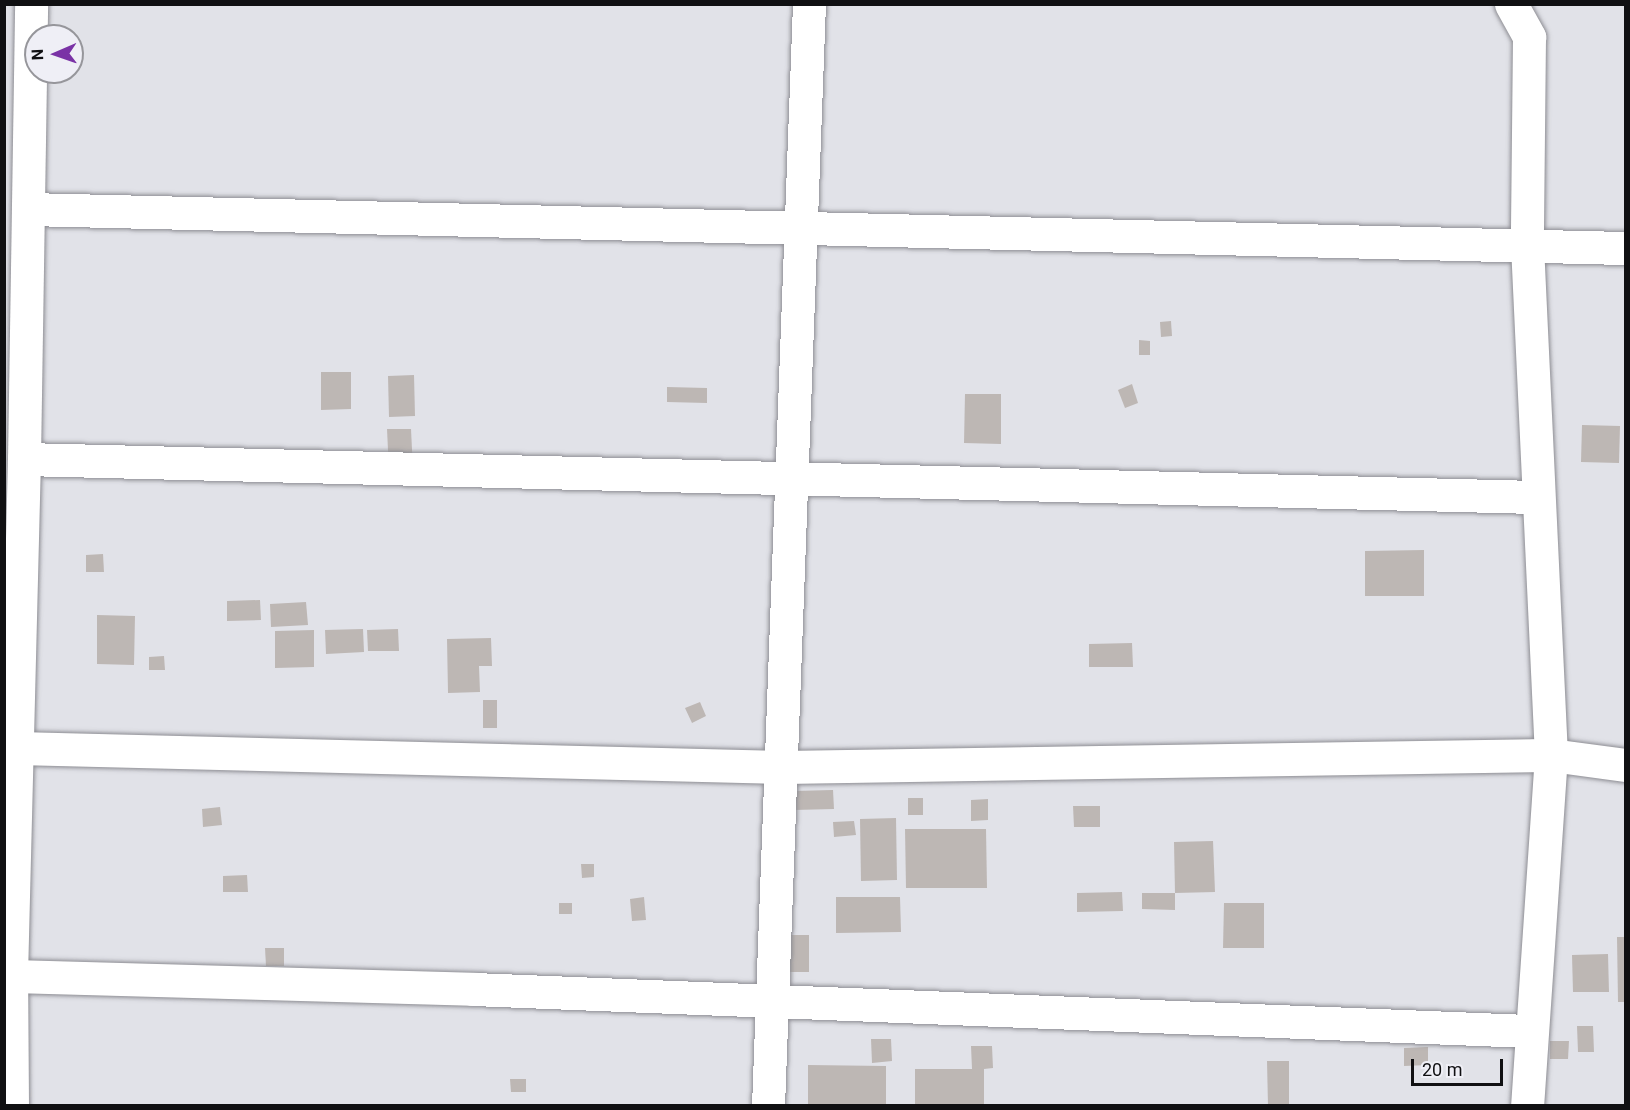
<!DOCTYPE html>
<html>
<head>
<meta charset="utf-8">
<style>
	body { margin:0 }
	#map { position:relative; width:1630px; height:1110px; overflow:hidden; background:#e1e2e8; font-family:Roboto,sans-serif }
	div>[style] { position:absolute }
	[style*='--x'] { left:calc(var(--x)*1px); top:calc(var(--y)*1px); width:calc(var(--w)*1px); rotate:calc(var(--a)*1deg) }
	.building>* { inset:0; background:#bdb7b4 }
	.roads { filter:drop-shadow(0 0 2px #8d8d93) drop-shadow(0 0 2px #8d8d93) }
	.minor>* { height:33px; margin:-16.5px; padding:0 16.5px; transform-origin:16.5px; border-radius:16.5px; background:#fff }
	span { translate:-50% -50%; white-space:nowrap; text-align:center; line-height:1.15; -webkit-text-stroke:4.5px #efeff6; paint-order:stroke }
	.frame { position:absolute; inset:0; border:6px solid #101012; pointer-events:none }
	.north { position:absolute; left:24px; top:24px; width:60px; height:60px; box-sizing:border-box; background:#efeff6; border:2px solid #96969b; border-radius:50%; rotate:268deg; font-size:16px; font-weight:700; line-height:24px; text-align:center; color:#101012 }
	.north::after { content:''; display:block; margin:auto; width:21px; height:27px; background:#7a33a6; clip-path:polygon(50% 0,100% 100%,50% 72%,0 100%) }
	.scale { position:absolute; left:1411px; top:1059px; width:92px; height:27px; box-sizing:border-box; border:3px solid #101012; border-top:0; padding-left:8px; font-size:18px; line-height:21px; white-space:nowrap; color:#101012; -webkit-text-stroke:4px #efeff6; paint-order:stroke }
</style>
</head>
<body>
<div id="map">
	<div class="building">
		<i style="clip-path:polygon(1171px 321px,1172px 336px,1161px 337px,1160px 322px)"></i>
		<i style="clip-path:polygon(1139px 340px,1150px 341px,1150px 355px,1139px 355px)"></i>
		<i style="clip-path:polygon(321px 372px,351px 372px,351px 409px,321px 410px)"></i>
		<i style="clip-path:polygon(414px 375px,415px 416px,389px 417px,388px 376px)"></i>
		<i style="clip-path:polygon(1132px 384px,1138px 403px,1125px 408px,1118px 390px)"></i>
		<i style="clip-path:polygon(667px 387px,707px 388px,707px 403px,667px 402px)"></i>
		<i style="clip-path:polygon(965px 394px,1001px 394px,1001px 444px,964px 443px)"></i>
		<i style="clip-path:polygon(1582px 425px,1620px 426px,1619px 463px,1581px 462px)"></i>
		<i style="clip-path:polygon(387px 429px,411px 429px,413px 470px,389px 471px)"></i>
		<i style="clip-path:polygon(1424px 550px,1424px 596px,1365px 596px,1365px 551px)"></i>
		<i style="clip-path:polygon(103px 554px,104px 572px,86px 572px,86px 555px)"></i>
		<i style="clip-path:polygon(260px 600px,261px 620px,227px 621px,227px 601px)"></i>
		<i style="clip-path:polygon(306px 602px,308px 625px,271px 627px,270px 604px)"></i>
		<i style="clip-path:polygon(97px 615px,135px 616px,134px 665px,97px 664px)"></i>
		<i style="clip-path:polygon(363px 629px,364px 652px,326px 654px,325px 630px)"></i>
		<i style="clip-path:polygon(398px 629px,399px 651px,368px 651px,367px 630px)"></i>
		<i style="clip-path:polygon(314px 630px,314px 667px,275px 668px,275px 631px)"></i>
		<i style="clip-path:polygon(491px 638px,492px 666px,479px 666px,480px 692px,448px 693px,447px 639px)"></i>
		<i style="clip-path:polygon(1132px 643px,1133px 667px,1089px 667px,1089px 644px)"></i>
		<i style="clip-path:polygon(164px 656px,165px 670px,149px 670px,149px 657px)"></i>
		<i style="clip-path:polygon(483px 700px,497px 700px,497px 728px,483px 728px)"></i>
		<i style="clip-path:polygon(700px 702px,706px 716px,692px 723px,685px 708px)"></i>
		<i style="clip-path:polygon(833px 790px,834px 809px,794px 810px,794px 791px)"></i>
		<i style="clip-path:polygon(908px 798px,923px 798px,923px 815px,908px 815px)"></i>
		<i style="clip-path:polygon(988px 799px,988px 820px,971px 821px,971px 800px)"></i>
		<i style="clip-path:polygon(1073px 806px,1100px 806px,1100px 827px,1074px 827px)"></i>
		<i style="clip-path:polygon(220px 807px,222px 825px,203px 827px,202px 809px)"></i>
		<i style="clip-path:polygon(896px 818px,897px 880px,861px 881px,860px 819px)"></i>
		<i style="clip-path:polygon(854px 821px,856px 835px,834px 837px,833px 822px)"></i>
		<i style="clip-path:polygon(905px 829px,986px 829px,987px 888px,906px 888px)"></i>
		<i style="clip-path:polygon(1213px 841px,1215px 892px,1175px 893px,1174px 842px)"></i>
		<i style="clip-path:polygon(581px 864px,594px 864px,594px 877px,582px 878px)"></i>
		<i style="clip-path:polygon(247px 875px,248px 892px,223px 892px,223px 876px)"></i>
		<i style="clip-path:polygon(1122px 892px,1123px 911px,1077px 912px,1077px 893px)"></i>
		<i style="clip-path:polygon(1142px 893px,1175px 893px,1175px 910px,1142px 909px)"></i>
		<i style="clip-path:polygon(644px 897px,646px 920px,632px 921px,630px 899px)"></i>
		<i style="clip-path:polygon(836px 897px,900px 897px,901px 932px,836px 933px)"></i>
		<i style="clip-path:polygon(559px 903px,572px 903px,572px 914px,559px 914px)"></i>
		<i style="clip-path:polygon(1224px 903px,1264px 903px,1264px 948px,1223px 948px)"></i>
		<i style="clip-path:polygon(789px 935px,809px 935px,809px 972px,788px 972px)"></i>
		<i style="clip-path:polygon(1617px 937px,1626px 937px,1626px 1002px,1618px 1002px)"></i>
		<i style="clip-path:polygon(265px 948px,284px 948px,284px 966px,266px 966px)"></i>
		<i style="clip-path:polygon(1608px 954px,1609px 992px,1573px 992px,1572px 955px)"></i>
		<i style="clip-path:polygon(1577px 1026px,1593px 1026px,1594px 1052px,1578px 1052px)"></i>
		<i style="clip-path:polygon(871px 1039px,891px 1039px,892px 1061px,872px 1063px)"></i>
		<i style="clip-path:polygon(1550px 1041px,1569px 1041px,1568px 1059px,1550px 1059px)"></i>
		<i style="clip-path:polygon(971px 1046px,992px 1046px,993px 1068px,984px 1069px,984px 1106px,915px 1106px,915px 1069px,972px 1069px)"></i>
		<i style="clip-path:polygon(1428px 1047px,1428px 1065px,1404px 1066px,1404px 1048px)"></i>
		<i style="clip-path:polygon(1267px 1061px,1289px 1061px,1289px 1106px,1268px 1106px)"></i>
		<i style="clip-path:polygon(808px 1065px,886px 1066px,886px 1106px,808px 1106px)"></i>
		<i style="clip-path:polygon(510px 1079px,526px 1079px,526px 1092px,511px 1092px)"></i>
	</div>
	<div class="roads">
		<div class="minor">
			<i style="--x:1511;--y:4;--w:38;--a:61"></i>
			<i style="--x:1529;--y:37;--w:208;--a:90.6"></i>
			<i style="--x:1527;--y:245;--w:511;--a:87.31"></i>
			<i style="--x:1551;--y:755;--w:352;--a:93.9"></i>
			<i style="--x:28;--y:209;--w:1598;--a:1.4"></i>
			<i style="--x:24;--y:459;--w:455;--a:-89.1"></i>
			<i style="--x:17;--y:748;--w:766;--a:1.42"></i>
			<i style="--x:783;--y:767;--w:768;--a:-0.9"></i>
			<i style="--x:1551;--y:755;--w:76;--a:7.6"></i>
			<i style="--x:11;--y:976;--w:462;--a:1.6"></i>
			<i style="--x:473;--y:989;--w:1057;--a:2.28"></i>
			<i style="--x:12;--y:1106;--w:130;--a:-90.4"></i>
			<i style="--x:11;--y:976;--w:517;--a:-88.56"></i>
			<i style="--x:24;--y:459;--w:1514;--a:1.44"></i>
			<i style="--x:768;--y:1106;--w:1103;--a:-87.87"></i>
		</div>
	</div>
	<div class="frame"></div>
	<div class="north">N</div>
	<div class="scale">20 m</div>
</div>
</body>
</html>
